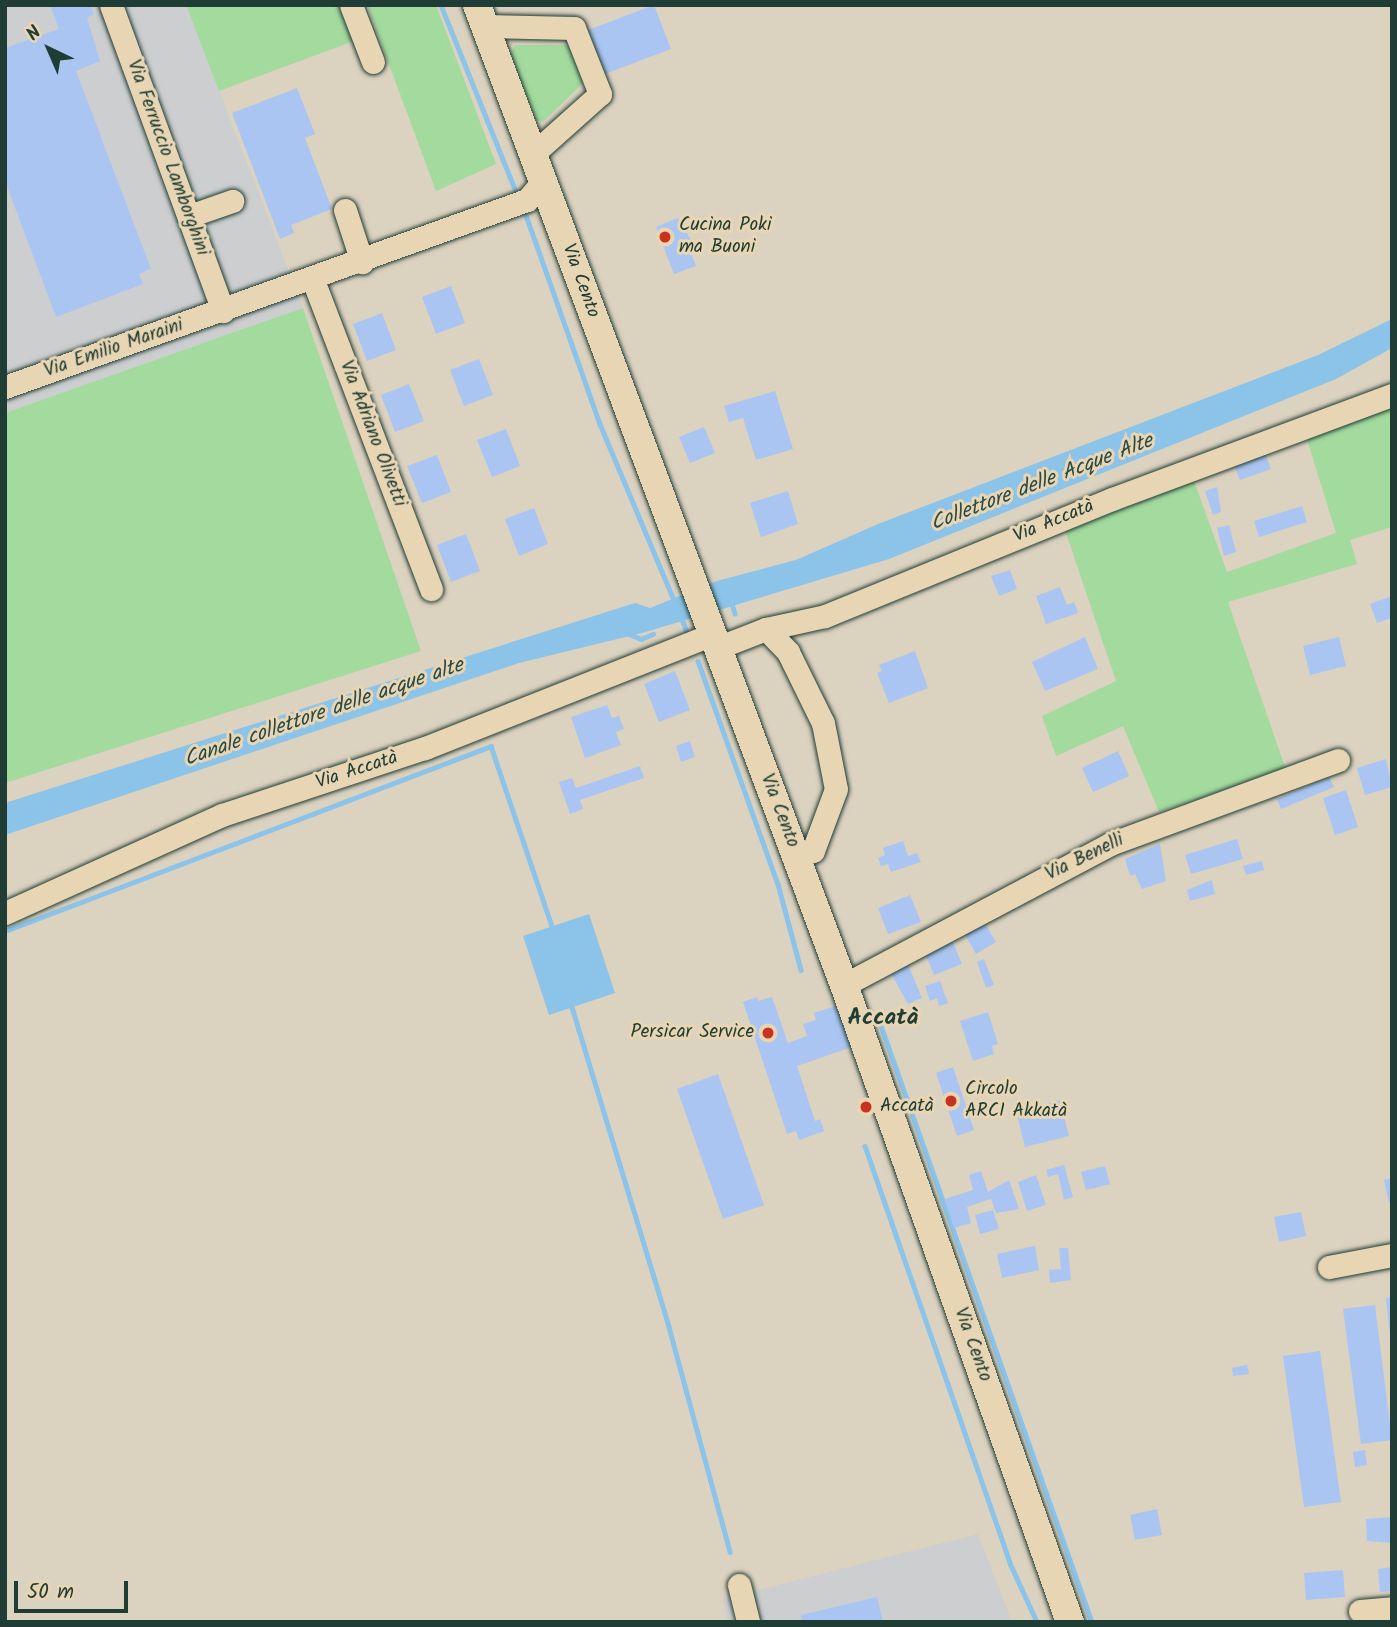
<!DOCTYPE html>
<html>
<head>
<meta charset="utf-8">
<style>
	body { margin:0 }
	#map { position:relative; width:1397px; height:1627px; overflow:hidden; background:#dcd2c0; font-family:Kalam,sans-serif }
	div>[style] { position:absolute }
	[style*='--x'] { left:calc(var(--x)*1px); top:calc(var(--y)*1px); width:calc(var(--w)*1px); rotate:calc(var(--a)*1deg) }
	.built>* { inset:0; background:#cdcecf }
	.green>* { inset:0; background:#a3da9e }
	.water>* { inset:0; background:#8bc3e9 }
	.stream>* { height:4.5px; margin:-2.25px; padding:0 2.25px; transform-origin:2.25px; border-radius:2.25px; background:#8bc3e9 }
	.building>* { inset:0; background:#aac5f2 }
	.roads { filter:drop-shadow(0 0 2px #1f3d34) drop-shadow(0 0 2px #1f3d34) }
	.minor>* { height:23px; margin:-11.5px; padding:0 11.5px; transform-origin:11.5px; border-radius:11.5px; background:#e8d5b3 }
	.major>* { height:28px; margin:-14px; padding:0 14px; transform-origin:14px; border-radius:14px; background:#e8d5b3 }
	.dots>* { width:19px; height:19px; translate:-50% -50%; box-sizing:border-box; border:4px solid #e8d5b3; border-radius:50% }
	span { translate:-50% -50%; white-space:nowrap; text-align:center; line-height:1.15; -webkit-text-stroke:6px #e8d5b3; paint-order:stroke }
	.street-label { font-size:19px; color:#1f3d34 }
	.poi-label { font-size:19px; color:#1f3d34 }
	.left { translate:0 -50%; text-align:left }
	.right { translate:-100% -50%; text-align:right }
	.water-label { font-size:21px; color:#2a4a46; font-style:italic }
	.quarter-label { font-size:23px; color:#1f3d34; font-weight:700 }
	.frame { position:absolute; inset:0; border:7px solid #1f3d34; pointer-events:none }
	.north { position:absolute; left:14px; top:14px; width:70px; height:70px; -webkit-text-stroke:5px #e8d5b3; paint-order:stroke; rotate:316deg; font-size:19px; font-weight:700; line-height:28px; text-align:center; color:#1f3d34 }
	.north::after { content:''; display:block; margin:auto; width:24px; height:32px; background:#1f3d34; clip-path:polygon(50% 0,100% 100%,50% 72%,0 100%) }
	.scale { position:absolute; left:14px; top:1581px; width:114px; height:32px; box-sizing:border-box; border:4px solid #1f3d34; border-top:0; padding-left:9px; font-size:21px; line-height:24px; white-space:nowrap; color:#1f3d34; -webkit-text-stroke:5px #e8d5b3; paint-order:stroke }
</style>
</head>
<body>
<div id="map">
	<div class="built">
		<i style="clip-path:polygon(5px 5px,186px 5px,303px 308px,5px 413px)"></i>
		<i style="clip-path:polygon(978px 1534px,1012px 1622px,728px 1622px,723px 1599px)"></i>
	</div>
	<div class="green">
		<i style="clip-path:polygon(186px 5px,341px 5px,354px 41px,219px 91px)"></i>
		<i style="clip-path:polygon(367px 5px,436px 5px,496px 164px,436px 191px)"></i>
		<i style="clip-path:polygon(515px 45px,566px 45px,574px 50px,586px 80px,543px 122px,534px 119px,510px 55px)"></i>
		<i style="clip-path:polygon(303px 308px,421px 651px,5px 783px,5px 413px)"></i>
		<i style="clip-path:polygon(1392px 402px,1392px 527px,1350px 540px,1357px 564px,1228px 602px,1286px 770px,1159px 812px,1123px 726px,1056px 756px,1042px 716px,1116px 681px,1065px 530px,1194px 481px,1227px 572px,1336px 533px,1305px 433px)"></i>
	</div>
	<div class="water">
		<i style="clip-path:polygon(1392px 319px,1392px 348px,1336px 379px,889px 559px,642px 633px,519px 663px,5px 835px,5px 803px,635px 603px,650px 608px,717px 581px,796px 560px,878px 524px,1318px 355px)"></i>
		<i style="clip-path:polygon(589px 914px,615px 993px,549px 1015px,523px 936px)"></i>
	</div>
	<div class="stream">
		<i style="--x:441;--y:5;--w:198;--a:68.1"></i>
		<i style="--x:526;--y:215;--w:222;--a:70.5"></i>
		<i style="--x:600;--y:424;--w:193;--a:67.2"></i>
		<i style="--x:731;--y:601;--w:13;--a:72"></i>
		<i style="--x:681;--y:616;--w:20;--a:70"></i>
		<i style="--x:627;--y:633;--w:15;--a:23"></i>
		<i style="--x:641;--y:639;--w:13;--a:-23"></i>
		<i style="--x:698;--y:661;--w:237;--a:70.3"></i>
		<i style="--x:778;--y:884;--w:89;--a:75"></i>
		<i style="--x:5;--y:931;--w:520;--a:-20.84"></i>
		<i style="--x:491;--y:746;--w:190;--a:71.3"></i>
		<i style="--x:572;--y:1007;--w:334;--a:73.1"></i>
		<i style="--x:669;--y:1327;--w:233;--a:74.8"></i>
		<i style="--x:878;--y:1017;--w:642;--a:70.52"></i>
		<i style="--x:865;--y:1146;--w:441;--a:70.8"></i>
		<i style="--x:1010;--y:1563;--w:65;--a:65.4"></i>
	</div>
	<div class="building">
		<i style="clip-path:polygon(50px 5px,90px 5px,94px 14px,87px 18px,100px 61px,76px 71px,151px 269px,139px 274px,143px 284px,56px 317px,5px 181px,5px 48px,59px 29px)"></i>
		<i style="clip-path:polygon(654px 5px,671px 49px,605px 74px,588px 30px)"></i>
		<i style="clip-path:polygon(297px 88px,315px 134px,305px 138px,332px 209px,291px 225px,294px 233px,280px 239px,232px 113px)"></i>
		<i style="clip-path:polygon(678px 218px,694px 245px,689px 248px,696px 266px,674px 274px,656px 227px)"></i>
		<i style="clip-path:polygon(451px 286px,465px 323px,436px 334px,422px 297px)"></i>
		<i style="clip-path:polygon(382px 313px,396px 350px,367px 361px,353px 324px)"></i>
		<i style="clip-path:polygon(479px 359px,493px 395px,464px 406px,450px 370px)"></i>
		<i style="clip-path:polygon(409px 384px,424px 421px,395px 432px,381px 395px)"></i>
		<i style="clip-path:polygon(775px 391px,793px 449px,756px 460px,743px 418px,729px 422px,724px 406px)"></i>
		<i style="clip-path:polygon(704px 427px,715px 453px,690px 463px,679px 437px)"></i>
		<i style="clip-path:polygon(506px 429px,520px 466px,492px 477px,477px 440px)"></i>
		<i style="clip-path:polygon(1264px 451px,1271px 469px,1240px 480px,1233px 462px)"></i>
		<i style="clip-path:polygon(437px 455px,451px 492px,422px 503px,407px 466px)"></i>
		<i style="clip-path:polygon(1217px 487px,1221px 512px,1213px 515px,1205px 491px)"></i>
		<i style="clip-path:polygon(788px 491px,798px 524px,761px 537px,750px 503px)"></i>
		<i style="clip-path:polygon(1302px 506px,1307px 522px,1259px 537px,1254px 521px)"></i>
		<i style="clip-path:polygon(534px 508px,548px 544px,519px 556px,505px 519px)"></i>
		<i style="clip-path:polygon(1229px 525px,1236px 552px,1224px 556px,1217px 528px)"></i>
		<i style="clip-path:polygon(466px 534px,480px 571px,451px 582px,437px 545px)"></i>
		<i style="clip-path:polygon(1010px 570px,1017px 589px,999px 596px,991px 576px)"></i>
		<i style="clip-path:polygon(1060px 587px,1067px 605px,1074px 602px,1078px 613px,1046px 624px,1036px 596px)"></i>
		<i style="clip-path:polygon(1392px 596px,1392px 618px,1377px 623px,1370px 604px)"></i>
		<i style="clip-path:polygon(1085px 637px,1098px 669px,1045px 691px,1032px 662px)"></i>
		<i style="clip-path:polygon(1339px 637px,1346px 666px,1310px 675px,1303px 646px)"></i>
		<i style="clip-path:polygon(915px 651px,928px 688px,889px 703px,877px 673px,882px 671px,879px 665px)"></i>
		<i style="clip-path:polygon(675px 671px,690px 710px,659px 722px,644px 684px)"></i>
		<i style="clip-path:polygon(607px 705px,612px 718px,619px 716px,624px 729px,616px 732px,621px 745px,585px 758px,571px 717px)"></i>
		<i style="clip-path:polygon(690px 741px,695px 757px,681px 762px,676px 746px)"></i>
		<i style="clip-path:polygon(1118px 751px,1129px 776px,1093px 792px,1082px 768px)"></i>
		<i style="clip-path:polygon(1386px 759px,1392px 787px,1365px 795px,1357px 768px)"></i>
		<i style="clip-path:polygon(640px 766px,644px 778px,580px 800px,583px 809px,570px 814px,559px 782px,572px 778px,576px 788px)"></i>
		<i style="clip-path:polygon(1329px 777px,1334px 787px,1281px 809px,1277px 799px)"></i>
		<i style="clip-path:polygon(1346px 790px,1358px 827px,1335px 835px,1323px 798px)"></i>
		<i style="clip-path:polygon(1237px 839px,1243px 859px,1191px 874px,1185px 855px)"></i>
		<i style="clip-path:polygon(903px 841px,908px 856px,917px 853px,921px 862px,891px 872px,888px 864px,881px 866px,878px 858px,885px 855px,883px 848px)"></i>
		<i style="clip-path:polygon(1160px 844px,1166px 881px,1142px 889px,1135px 874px,1130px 876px,1125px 859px)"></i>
		<i style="clip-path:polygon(1262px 861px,1264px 870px,1246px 875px,1243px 866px)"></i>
		<i style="clip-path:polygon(1212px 880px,1215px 894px,1190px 901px,1187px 890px)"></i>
		<i style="clip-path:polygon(910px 895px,921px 922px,888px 934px,878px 908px)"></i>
		<i style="clip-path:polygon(983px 920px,996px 942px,976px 954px,963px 931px)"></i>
		<i style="clip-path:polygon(952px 940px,962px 964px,934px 975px,924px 951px)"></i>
		<i style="clip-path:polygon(984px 959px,994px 985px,986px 988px,977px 962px)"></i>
		<i style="clip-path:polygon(907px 962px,922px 998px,908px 1004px,889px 970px)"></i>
		<i style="clip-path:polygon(940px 981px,948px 1003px,939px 1006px,937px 998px,930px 1001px,925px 986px)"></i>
		<i style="clip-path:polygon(757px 997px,758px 1001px,772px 997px,788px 1043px,807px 1036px,803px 1024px,816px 1020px,814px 1013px,838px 1005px,852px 1047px,797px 1066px,815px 1121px,820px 1119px,824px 1131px,799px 1140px,796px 1131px,787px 1134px,743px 1002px)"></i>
		<i style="clip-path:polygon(988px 1012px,998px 1044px,992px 1046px,994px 1054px,973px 1061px,960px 1021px)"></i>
		<i style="clip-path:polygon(953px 1067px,974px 1130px,957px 1136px,936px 1073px)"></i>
		<i style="clip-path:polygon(718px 1074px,764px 1205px,723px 1219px,677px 1089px)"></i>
		<i style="clip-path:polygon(1060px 1100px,1069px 1136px,1025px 1147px,1016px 1111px)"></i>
		<i style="clip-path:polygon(1064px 1165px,1073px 1197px,1064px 1200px,1058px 1174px,1048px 1177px,1046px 1170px)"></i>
		<i style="clip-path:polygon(1105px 1166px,1110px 1184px,1086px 1190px,1081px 1172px)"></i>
		<i style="clip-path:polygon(981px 1171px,988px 1192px,1009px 1180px,1019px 1209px,996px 1213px,991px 1199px,967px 1207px,971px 1223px,954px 1228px,945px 1199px,973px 1190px,969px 1175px)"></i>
		<i style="clip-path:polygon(1036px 1175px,1046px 1205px,1027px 1211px,1018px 1182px)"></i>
		<i style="clip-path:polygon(1392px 1178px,1392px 1202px,1389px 1203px,1384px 1180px)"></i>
		<i style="clip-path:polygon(993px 1210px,999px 1229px,980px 1234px,975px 1215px)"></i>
		<i style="clip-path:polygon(1301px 1212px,1306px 1236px,1279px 1242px,1274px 1217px)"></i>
		<i style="clip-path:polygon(1035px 1246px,1039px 1270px,1002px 1278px,997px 1254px)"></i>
		<i style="clip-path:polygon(1059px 1248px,1068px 1248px,1071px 1280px,1050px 1283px,1049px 1270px,1061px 1269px)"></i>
		<i style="clip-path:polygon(1392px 1297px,1392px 1337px,1390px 1337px,1386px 1298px)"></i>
		<i style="clip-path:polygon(1375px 1305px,1392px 1440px,1361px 1444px,1343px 1309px)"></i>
		<i style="clip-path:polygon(1320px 1351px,1341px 1502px,1304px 1507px,1283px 1356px)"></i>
		<i style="clip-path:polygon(1247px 1365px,1249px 1374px,1233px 1376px,1232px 1368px)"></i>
		<i style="clip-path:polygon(1365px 1450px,1367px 1465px,1355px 1467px,1353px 1452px)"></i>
		<i style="clip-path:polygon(1157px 1509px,1162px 1535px,1135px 1540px,1130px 1515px)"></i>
		<i style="clip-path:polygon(1392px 1517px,1392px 1543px,1367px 1541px,1366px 1519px)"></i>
		<i style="clip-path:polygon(1392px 1567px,1392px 1591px,1380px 1592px,1378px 1569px)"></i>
		<i style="clip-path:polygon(1343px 1570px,1345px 1597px,1306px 1600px,1304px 1573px)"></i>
		<i style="clip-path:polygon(877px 1597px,883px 1622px,802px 1622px,801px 1615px)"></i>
	</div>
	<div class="roads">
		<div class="minor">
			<i style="--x:111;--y:5;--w:326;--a:69.9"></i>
			<i style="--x:351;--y:5;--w:61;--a:68.9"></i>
			<i style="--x:485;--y:26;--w:89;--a:1.3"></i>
			<i style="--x:574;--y:28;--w:71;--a:68.5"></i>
			<i style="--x:600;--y:94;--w:90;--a:138.2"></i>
			<i style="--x:345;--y:210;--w:55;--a:71.9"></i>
			<i style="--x:189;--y:216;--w:46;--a:-19.2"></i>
			<i style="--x:313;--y:280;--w:331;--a:69.1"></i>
			<i style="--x:5;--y:387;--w:554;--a:-19.71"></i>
			<i style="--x:527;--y:200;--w:25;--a:-50"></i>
			<i style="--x:766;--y:629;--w:32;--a:46"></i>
			<i style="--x:788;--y:652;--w:79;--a:63.8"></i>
			<i style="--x:823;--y:723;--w:67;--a:78.9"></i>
			<i style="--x:836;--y:789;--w:66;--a:110.4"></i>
			<i style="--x:813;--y:851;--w:18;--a:161"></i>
			<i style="--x:717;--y:648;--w:53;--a:-21.2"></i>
			<i style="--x:766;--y:629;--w:60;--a:-12.4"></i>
			<i style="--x:825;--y:616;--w:310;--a:-22.2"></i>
			<i style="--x:1112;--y:499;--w:299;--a:-20.4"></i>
			<i style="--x:5;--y:913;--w:238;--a:-24.3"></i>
			<i style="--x:222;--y:815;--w:214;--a:-18.3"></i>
			<i style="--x:425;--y:748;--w:308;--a:-21.6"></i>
			<i style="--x:844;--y:985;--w:301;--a:-27.9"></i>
			<i style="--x:1110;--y:844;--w:243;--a:-20.2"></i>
			<i style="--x:1329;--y:1267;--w:64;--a:-10.8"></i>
			<i style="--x:739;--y:1585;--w:38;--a:76"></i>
			<i style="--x:1360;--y:1611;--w:32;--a:-5"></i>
		</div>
		<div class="major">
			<i style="--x:477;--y:5;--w:1046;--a:69.47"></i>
			<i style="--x:844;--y:985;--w:676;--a:70.47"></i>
		</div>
	</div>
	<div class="dots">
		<i style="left:665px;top:237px;background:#c8321e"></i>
		<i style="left:768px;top:1033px;background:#c8321e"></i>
		<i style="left:951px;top:1101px;background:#c8321e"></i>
		<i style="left:866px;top:1107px;background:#c8321e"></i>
	</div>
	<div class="street-label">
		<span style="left:167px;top:158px;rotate:70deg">Via Ferruccio Lamborghini</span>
		<span style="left:580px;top:281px;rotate:70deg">Via Cento</span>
		<span style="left:114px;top:349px;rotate:-19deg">Via Emilio Maraini</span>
		<span style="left:372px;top:434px;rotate:69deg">Via Adriano Olivetti</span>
		<span style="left:1054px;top:522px;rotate:-22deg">Via Accatà</span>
		<span style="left:357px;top:771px;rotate:-18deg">Via Accatà</span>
		<span style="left:779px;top:811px;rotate:69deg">Via Cento</span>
		<span style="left:1085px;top:858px;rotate:-26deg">Via Benelli</span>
		<span style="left:972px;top:1345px;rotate:70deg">Via Cento</span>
	</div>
	<div class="poi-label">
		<span class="left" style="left:679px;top:237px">Cucina Poki<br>ma Buoni</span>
		<span class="right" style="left:754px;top:1033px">Persicar Service</span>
		<span class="left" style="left:965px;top:1101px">Circolo<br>ARCI Akkatà</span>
		<span class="left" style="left:880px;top:1107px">Accatà</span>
	</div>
	<div class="water-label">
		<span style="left:1042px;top:483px;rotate:-21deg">Collettore delle Acque Alte</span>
		<span style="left:324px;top:713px;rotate:-19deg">Canale collettore delle acque alte</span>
	</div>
	<div class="quarter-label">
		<span style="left:883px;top:1018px">Accatà</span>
	</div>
	<div class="frame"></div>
	<div class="north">N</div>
	<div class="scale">50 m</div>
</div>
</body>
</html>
